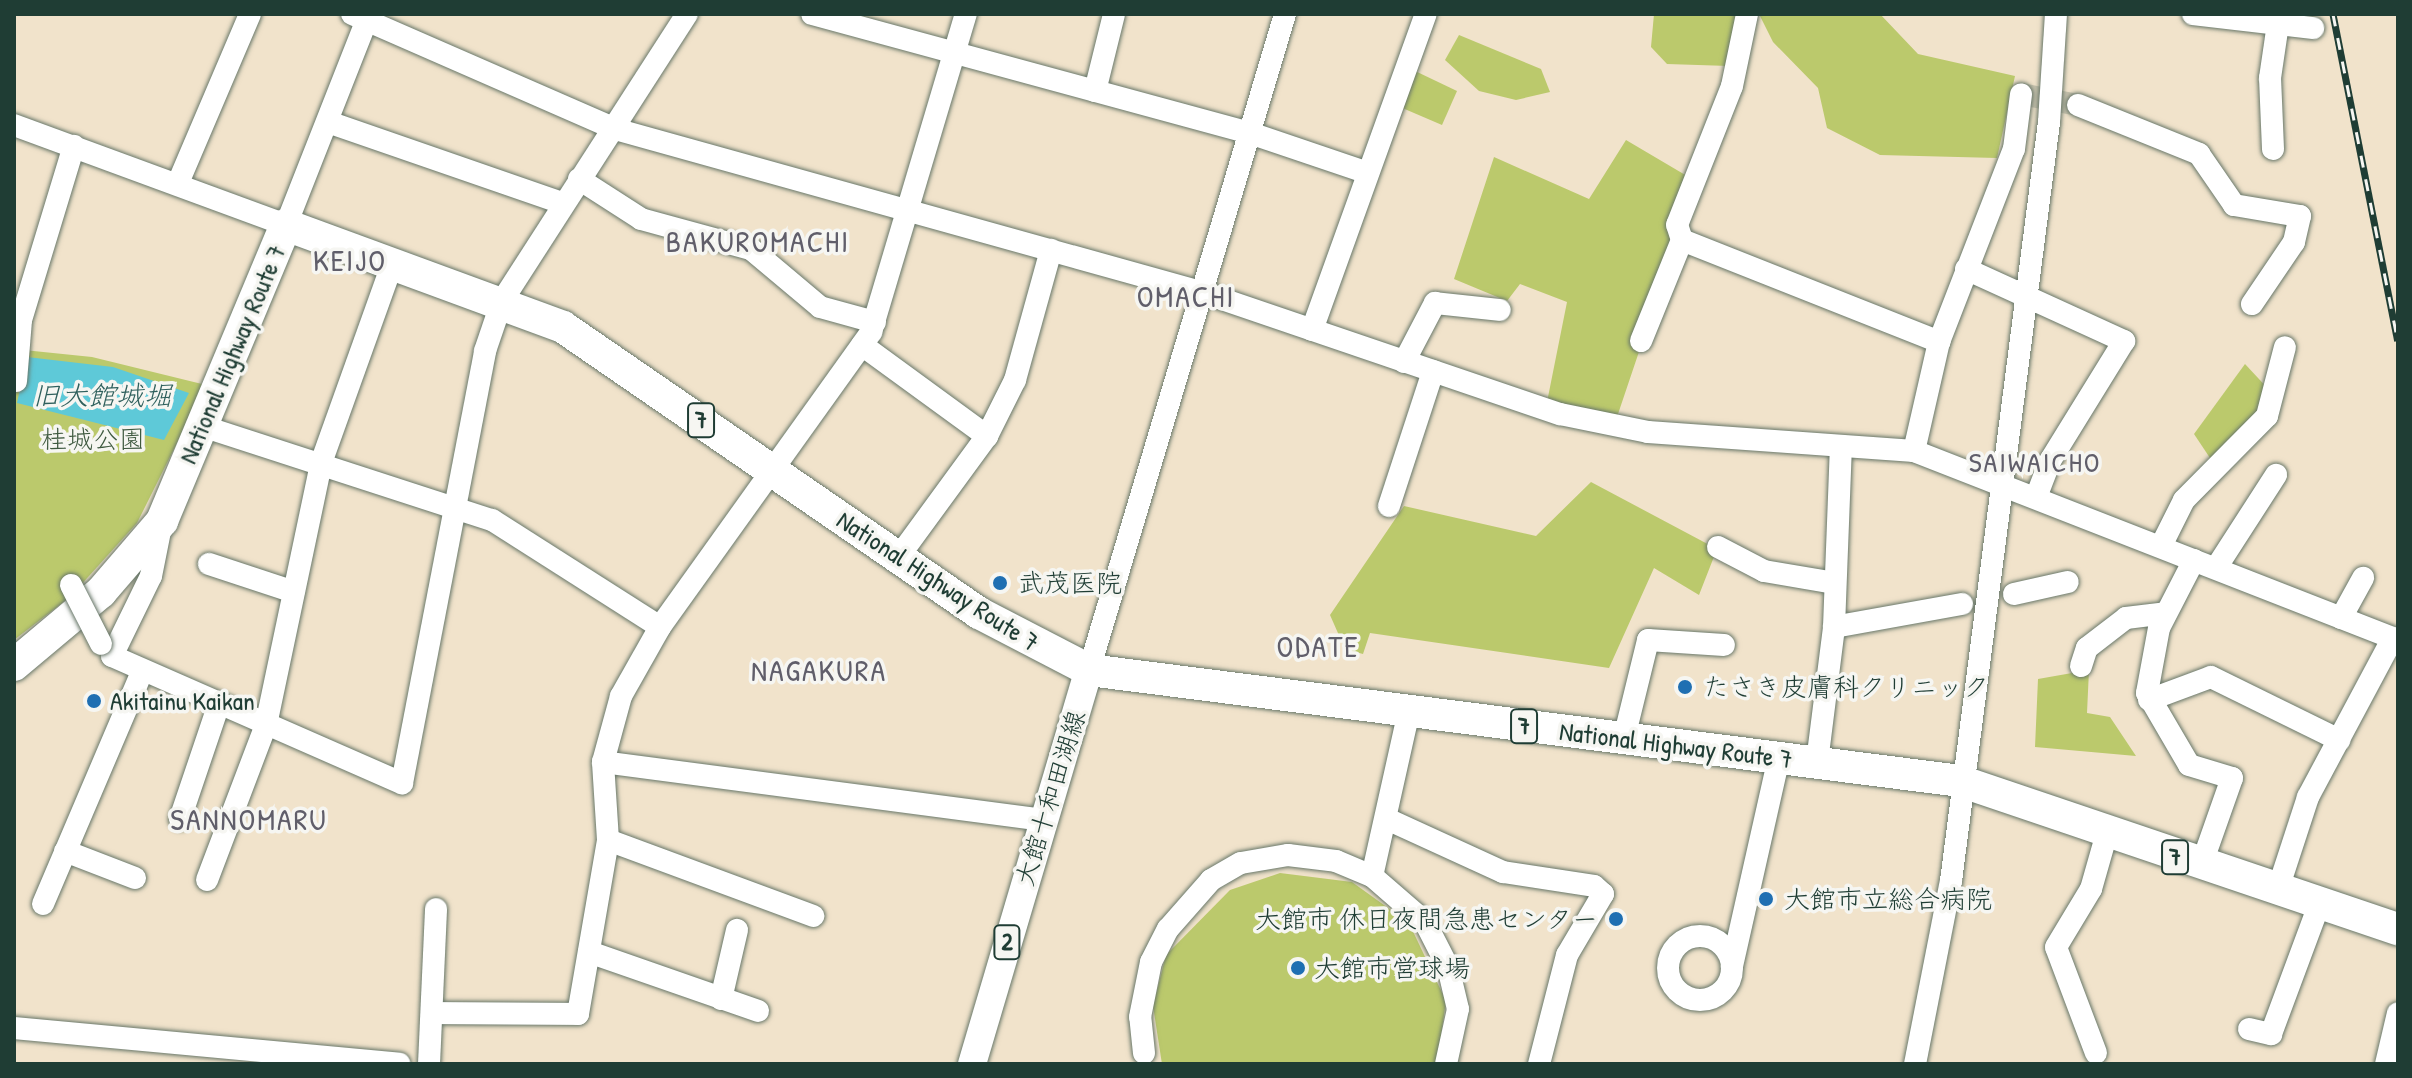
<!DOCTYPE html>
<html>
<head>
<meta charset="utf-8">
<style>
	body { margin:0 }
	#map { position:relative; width:2412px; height:1078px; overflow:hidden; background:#f1e3cb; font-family:"Patrick Hand","Klee One",sans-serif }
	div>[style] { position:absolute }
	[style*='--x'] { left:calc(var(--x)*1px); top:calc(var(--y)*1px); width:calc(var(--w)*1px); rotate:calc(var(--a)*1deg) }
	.green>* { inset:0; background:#bbc96c }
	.water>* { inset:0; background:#5ec9d8 }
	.minor-tunnel>* { height:22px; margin-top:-11px; transform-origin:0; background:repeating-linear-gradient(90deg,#c7c2ad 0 22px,transparent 0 33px) }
	.roads { filter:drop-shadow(0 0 2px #687769) drop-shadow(0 0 2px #687769) }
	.minor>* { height:22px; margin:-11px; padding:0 11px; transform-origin:11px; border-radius:11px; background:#fff }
	.minor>.ring { margin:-11px; padding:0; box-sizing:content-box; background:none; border:22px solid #fff; border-radius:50% }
	.major>* { height:28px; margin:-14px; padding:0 14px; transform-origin:14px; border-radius:14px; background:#fff }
	.highway>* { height:32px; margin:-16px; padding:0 16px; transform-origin:16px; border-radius:16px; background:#fff }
	.rail>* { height:7px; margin-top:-3.5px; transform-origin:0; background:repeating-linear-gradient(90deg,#f6f6f2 0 12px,#1f3d34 0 24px); box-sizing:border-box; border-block:2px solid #1f3d34 }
	.bridges { filter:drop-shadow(0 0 2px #687769) drop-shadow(0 0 2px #687769) }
	.minor-bridge>* { height:22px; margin:-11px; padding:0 11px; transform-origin:11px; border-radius:11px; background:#fff }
	.dots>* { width:22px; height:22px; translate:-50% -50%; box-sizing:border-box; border:4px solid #f6f6f2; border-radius:50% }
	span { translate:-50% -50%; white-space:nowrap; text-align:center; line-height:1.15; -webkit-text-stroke:7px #f6f6f2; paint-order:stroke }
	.shield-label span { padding:2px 6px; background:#f6f6f2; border:2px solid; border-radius:6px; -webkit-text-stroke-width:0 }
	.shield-label { font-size:24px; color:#1f3d34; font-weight:700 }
	.street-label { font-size:26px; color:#1f3d34 }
	.park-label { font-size:26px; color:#3e593f }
	.poi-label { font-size:26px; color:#1f3d34 }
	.left { translate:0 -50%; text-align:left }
	.right { translate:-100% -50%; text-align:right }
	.water-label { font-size:28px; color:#2f605d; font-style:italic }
	.neighbourhood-label { font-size:28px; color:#605e6a; letter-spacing:2px }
	.quarter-label { font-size:30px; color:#605e6a; letter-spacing:2px }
	.frame { position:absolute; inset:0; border:16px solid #1f3d34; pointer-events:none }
</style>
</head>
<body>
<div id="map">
	<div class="green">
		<i style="clip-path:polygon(1654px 14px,1740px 14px,1729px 66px,1667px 64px,1651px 47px)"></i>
		<i style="clip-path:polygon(1759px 14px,1880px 14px,1918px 54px,2015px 76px,1997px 158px,1880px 155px,1827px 128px,1818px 88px,1773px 42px)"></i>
		<i style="clip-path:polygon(1459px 35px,1541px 69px,1550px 92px,1516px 100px,1479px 91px,1445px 60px)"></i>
		<i style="clip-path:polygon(1413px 70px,1457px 91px,1442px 125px,1400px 107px)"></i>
		<i style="clip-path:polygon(1626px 140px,1687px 176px,1667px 231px,1678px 236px,1617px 417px,1547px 402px,1567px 302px,1520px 284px,1507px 301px,1454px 279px,1494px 157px,1589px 199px)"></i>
		<i style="clip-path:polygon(14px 349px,92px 357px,206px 385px,137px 523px,70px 597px,14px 640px)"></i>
		<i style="clip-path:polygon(2245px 364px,2272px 393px,2214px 464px,2194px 434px)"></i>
		<i style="clip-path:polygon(1591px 482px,1717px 549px,1699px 595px,1654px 568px,1609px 668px,1370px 633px,1363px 654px,1345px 649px,1330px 615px,1404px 506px,1536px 536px)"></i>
		<i style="clip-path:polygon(2089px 670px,2087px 713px,2110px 717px,2136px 756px,2035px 747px,2038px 679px)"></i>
		<i style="clip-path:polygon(1280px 873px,1352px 882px,1409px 923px,1446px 1001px,1437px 1064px,1162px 1064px,1153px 1006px,1166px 955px,1230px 890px)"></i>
	</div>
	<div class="water">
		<i style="clip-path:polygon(27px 357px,113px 367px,189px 393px,164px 440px,17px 403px)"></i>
	</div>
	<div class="minor-tunnel">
		<i style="--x:2021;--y:94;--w:58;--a:10.9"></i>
	</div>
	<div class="roads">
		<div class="minor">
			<i style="--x:352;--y:14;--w:287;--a:23.6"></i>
			<i style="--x:615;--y:129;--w:611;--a:15.56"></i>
			<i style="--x:1204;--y:293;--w:376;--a:18.8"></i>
			<i style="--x:1560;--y:414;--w:90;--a:11.6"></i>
			<i style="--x:1648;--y:432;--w:267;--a:4.1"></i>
			<i style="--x:1914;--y:451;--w:520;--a:21.33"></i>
			<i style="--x:812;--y:14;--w:457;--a:15.2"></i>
			<i style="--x:1253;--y:134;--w:121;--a:18.7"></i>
			<i style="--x:2193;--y:14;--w:121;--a:6.7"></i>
			<i style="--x:1095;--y:91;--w:79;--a:-76.1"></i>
			<i style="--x:2078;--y:105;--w:131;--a:22"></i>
			<i style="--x:2199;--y:154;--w:62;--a:55.5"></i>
			<i style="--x:2234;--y:205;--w:67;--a:9.5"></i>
			<i style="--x:2300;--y:216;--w:27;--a:103"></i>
			<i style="--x:2294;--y:242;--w:75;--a:124.1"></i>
			<i style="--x:328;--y:122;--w:248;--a:19.1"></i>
			<i style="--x:14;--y:125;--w:290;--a:20.2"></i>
			<i style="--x:286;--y:225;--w:227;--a:-68.5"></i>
			<i style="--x:2273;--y:149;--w:71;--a:-92.4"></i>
			<i style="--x:2270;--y:78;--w:55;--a:-81.6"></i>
			<i style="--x:579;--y:179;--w:74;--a:32.8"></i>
			<i style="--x:641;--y:219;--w:114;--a:15.3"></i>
			<i style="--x:751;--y:249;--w:90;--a:40"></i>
			<i style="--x:820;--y:307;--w:57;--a:15.3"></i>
			<i style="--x:178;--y:183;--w:184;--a:-66.9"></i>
			<i style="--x:1682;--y:240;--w:277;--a:21.6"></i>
			<i style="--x:1966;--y:269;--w:174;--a:24.5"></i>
			<i style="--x:2124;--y:341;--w:141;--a:121.7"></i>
			<i style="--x:2050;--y:461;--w:39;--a:111"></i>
			<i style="--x:1312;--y:330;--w:336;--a:-70.2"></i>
			<i style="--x:1641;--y:341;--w:109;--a:-67.9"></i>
			<i style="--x:1682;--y:240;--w:16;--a:-108"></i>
			<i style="--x:1677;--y:225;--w:149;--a:-68.4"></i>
			<i style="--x:1732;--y:86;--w:74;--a:-78.2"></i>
			<i style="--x:862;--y:345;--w:155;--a:36.1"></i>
			<i style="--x:1404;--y:362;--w:67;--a:-62.3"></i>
			<i style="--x:1435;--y:303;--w:65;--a:6.1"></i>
			<i style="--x:16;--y:381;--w:61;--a:-85.3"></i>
			<i style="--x:21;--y:320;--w:182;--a:-73.1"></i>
			<i style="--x:202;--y:426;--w:305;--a:18"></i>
			<i style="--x:492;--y:520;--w:199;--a:32.5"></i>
			<i style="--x:1914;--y:451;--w:112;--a:-77.1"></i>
			<i style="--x:1939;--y:342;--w:207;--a:-68.8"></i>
			<i style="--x:2014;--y:149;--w:55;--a:-82.7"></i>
			<i style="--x:1389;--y:506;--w:142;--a:-71.9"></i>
			<i style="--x:161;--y:526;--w:51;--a:101.3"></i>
			<i style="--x:151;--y:576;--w:89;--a:116"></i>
			<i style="--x:112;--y:656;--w:317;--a:23.7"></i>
			<i style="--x:402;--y:783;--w:440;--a:-79.1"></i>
			<i style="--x:485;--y:351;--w:53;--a:-71.2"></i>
			<i style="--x:502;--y:301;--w:341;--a:-57.2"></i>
			<i style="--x:2161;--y:546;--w:51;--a:-63.4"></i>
			<i style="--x:2184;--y:500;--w:118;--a:-45.3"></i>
			<i style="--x:2267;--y:416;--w:71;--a:-75.4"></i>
			<i style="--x:1718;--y:547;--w:52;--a:27.6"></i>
			<i style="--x:1764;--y:571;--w:71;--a:9.7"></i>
			<i style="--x:897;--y:559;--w:152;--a:-53.8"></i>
			<i style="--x:987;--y:436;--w:63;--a:-63.4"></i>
			<i style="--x:1015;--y:380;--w:135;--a:-74.5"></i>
			<i style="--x:2194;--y:560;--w:76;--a:117.2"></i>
			<i style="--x:2159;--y:628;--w:66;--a:100.5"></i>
			<i style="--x:2147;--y:693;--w:83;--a:59.7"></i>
			<i style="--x:2189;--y:765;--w:45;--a:16.8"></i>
			<i style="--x:2232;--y:778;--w:93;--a:109.4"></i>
			<i style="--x:209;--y:564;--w:89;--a:18.2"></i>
			<i style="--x:2216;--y:568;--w:111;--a:-57.2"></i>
			<i style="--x:2014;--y:594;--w:55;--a:-12.5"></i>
			<i style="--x:2341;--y:618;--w:46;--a:-61.2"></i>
			<i style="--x:1834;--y:627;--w:130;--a:-10.2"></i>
			<i style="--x:2081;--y:666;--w:19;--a:-72"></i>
			<i style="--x:2087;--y:648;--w:49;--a:-37.6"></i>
			<i style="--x:2126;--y:618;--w:40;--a:-7.1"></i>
			<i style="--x:1089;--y:670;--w:685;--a:-73.36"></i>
			<i style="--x:2149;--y:700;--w:66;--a:-20.4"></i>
			<i style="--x:2211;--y:677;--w:143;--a:26.2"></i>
			<i style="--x:1409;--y:711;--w:169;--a:102.6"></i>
			<i style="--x:1372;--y:876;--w:70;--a:41"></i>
			<i style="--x:1425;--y:922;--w:51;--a:62.9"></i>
			<i style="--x:1448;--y:967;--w:43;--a:76.6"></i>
			<i style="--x:1458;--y:1009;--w:56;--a:102.3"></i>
			<i style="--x:1624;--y:738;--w:101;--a:-76.2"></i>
			<i style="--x:1648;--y:640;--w:76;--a:3.8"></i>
			<i style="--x:603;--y:762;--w:445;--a:7.5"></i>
			<i style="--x:1817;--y:762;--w:136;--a:-82.8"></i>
			<i style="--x:1834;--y:627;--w:180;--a:-87.8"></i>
			<i style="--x:180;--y:819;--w:121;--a:-71.3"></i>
			<i style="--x:1387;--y:819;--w:128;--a:24.6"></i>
			<i style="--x:1503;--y:872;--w:92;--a:8.7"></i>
			<i style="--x:1594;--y:886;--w:12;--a:42"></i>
			<i style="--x:1603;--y:894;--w:71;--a:120.5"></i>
			<i style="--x:1567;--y:955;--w:113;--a:104.4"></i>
			<i style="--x:608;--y:840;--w:219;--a:20.3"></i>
			<i style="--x:65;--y:851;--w:75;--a:21.1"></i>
			<i style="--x:207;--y:880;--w:166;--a:-69.2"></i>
			<i style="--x:266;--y:725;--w:268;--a:-78.1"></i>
			<i style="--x:321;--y:463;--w:214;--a:-70.3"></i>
			<i style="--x:2277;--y:892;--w:100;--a:-71.9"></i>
			<i style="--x:2308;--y:797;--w:180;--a:-61.9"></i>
			<i style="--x:43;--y:904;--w:254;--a:-66.9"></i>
			<i class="ring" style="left:1668px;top:936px;width:42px;height:42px"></i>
			<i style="--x:589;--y:952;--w:179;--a:19.2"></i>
			<i style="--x:1732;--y:966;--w:213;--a:-77.3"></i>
			<i style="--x:721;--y:999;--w:71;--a:-76.9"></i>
			<i style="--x:435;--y:1013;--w:143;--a:0.4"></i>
			<i style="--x:578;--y:1014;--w:177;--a:-80.2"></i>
			<i style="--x:608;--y:840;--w:78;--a:-93.7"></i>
			<i style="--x:603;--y:762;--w:68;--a:-74.7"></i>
			<i style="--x:621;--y:696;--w:79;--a:-60.5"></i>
			<i style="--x:660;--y:627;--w:363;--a:-54.4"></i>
			<i style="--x:871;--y:332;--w:332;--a:-73.4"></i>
			<i style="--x:14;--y:1028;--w:387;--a:5.3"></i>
			<i style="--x:2249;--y:1029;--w:23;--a:13"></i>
			<i style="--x:2271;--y:1034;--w:138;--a:-69.6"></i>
			<i style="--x:1144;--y:1053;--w:36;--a:-96"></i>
			<i style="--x:1140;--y:1017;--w:56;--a:-78.7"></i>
			<i style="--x:1151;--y:962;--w:37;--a:-63"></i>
			<i style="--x:1168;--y:929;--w:65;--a:-48.7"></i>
			<i style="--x:1211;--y:880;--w:34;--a:-30"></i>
			<i style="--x:1241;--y:863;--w:48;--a:-9.7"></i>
			<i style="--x:1288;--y:855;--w:48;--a:7.1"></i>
			<i style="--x:1336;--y:861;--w:39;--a:23"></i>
			<i style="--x:2096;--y:1053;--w:113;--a:-110.7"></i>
			<i style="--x:2056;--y:947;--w:68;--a:-58.9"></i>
			<i style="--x:2091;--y:889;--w:58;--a:-74.1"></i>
			<i style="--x:429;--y:1064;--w:155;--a:-87.4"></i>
			<i style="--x:1915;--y:1064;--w:187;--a:-78.9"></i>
			<i style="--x:1951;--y:881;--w:765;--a:-82.64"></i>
			<i style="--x:2049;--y:122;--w:108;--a:-86.3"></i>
			<i style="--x:2386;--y:1064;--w:52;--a:-76.8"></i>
		</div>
		<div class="major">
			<i style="--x:972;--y:1064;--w:411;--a:-73.5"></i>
		</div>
		<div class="highway">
			<i style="--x:14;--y:665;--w:114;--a:-40"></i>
			<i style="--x:101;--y:592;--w:94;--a:-49.3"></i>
			<i style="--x:162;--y:521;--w:321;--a:-67.3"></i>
			<i style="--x:286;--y:225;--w:295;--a:20.2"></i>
			<i style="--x:563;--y:327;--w:505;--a:34.51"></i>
			<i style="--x:979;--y:613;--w:124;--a:27.4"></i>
			<i style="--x:1089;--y:670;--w:878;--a:7.26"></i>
			<i style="--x:1960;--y:781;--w:462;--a:18.7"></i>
		</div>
	</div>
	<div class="rail">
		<i style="--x:2333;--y:14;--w:333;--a:78.8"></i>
	</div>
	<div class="bridges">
		<div class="minor-bridge">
			<i style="--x:71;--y:585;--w:66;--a:63"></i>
		</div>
	</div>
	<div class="dots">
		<i style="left:1000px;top:583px;background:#1f6fb2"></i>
		<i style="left:1685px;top:687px;background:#1f6fb2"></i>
		<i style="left:94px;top:701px;background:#1f6fb2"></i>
		<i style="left:1766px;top:899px;background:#1f6fb2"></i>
		<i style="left:1616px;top:919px;background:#1f6fb2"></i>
		<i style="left:1298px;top:968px;background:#1f6fb2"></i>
	</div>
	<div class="shield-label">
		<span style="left:701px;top:420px">7</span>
		<span style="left:1524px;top:726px">7</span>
		<span style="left:2175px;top:857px">7</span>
		<span style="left:1007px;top:942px">2</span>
	</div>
	<div class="street-label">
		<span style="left:232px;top:354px;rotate:-67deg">National Highway Route 7</span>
		<span style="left:938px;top:581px;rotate:33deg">National Highway Route 7</span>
		<span style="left:1676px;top:745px;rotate:7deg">National Highway Route 7</span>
		<span style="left:1050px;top:798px;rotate:-73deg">大館十和田湖線</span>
	</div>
	<div class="park-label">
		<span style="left:93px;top:439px">桂城公園</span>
	</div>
	<div class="poi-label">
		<span class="left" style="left:1018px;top:583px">武茂医院</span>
		<span class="left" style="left:1703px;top:687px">たさき皮膚科クリニック</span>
		<span class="left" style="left:110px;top:701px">Akitainu Kaikan</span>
		<span class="left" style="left:1784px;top:899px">大館市立総合病院</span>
		<span class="right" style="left:1598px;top:919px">大館市 休日夜間急患センター</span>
		<span class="left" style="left:1314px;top:968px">大館市営球場</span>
	</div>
	<div class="water-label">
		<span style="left:102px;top:395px">旧大館城堀</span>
	</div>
	<div class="neighbourhood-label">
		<span style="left:2035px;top:462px">SAIWAICHO</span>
	</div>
	<div class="quarter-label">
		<span style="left:758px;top:241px">BAKUROMACHI</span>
		<span style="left:350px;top:260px">KEIJO</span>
		<span style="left:1186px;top:296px">OMACHI</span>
		<span style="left:1318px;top:646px">ODATE</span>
		<span style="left:819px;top:670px">NAGAKURA</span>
		<span style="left:249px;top:819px">SANNOMARU</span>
	</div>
	<div class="frame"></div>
</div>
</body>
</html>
